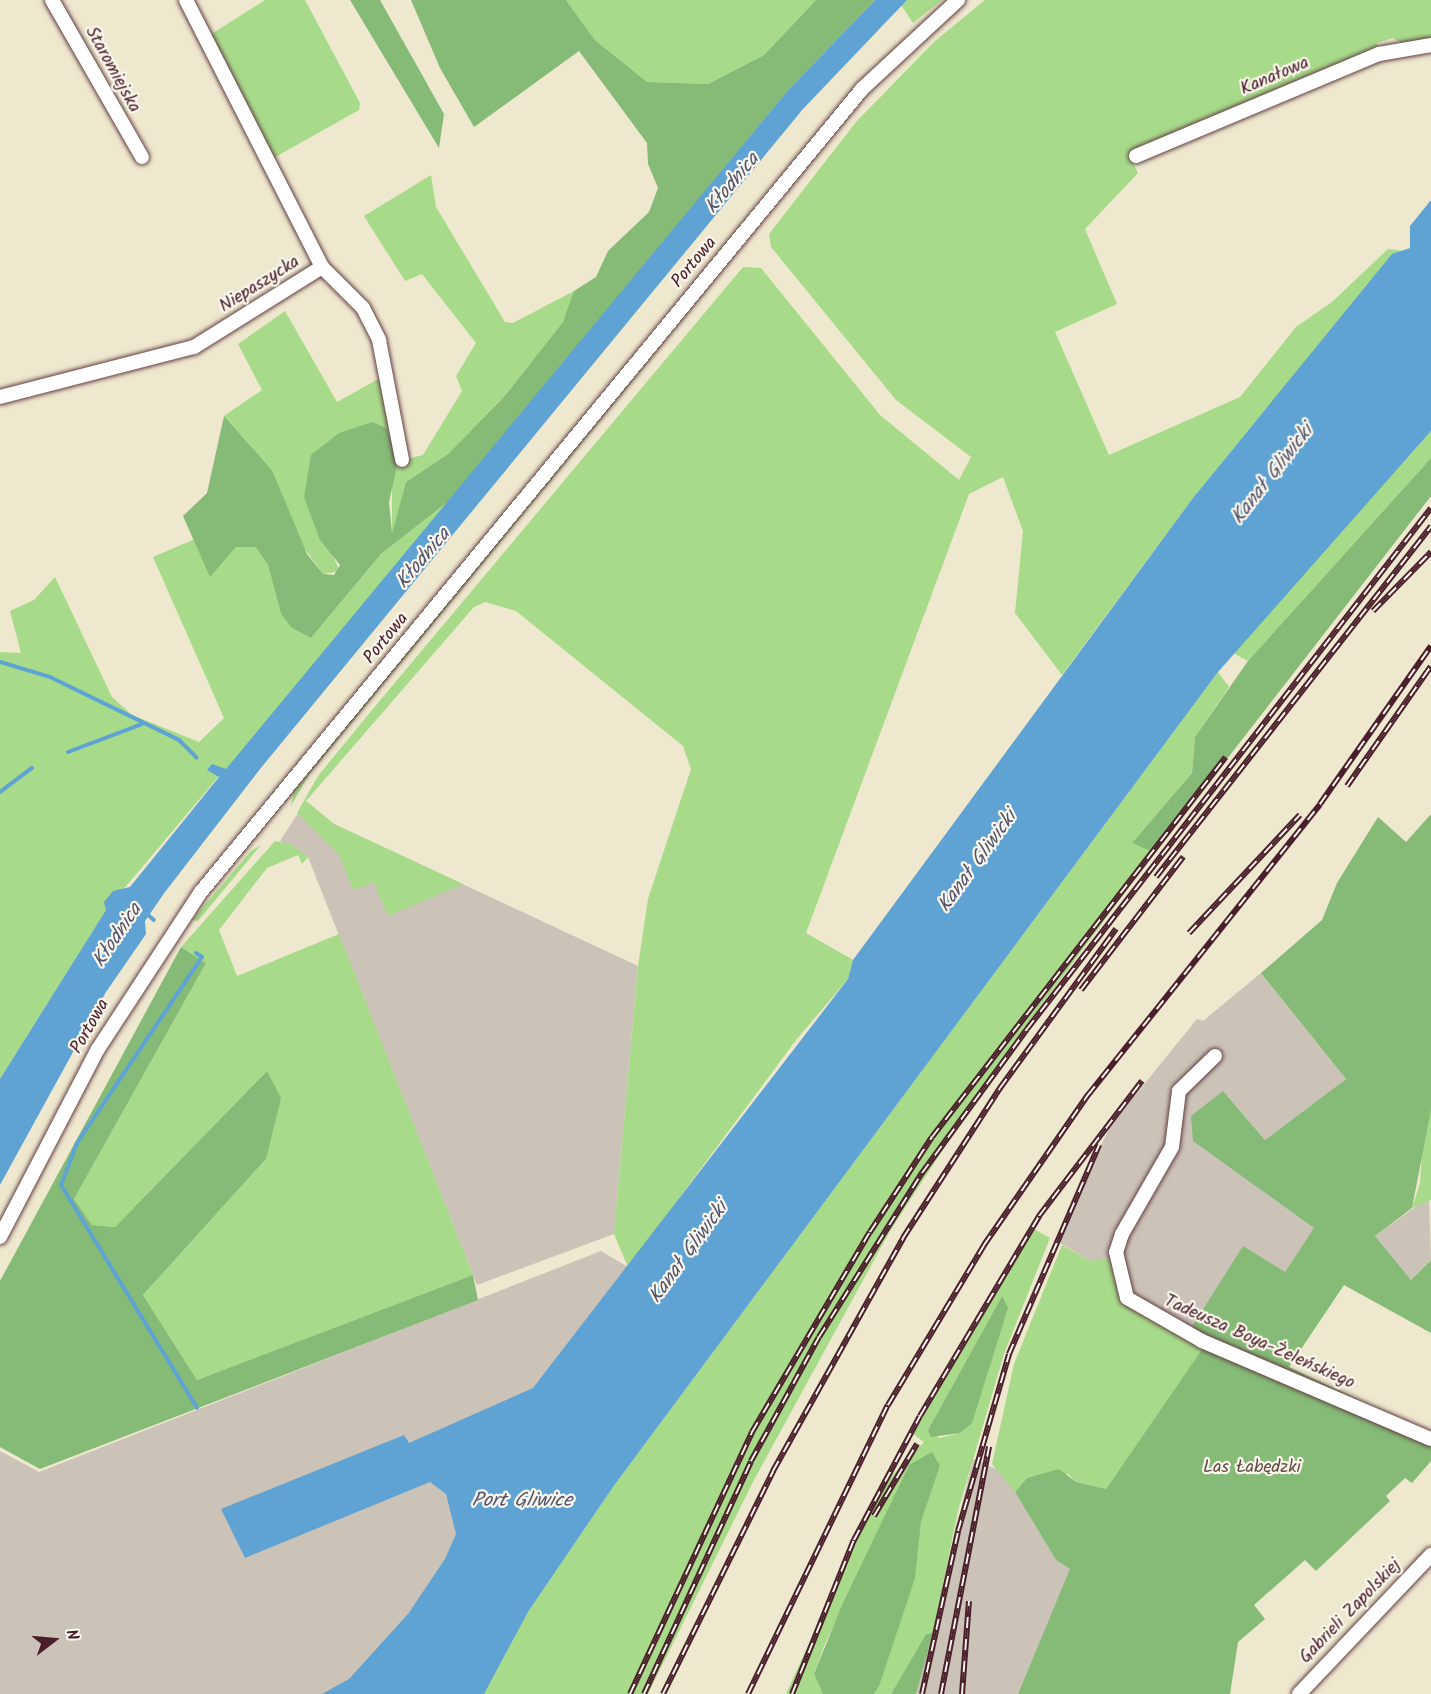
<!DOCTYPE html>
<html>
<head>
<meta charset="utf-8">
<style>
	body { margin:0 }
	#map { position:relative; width:1431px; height:1694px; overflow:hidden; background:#eee8ce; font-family:Kalam,sans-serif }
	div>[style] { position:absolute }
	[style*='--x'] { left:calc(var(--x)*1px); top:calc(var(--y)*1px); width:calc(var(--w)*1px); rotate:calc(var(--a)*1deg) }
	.industrial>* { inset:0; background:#cbc3b8 }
	.green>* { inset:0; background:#a7db8a }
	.forest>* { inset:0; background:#85bb76 }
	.water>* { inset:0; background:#5ea3d3 }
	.stream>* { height:4px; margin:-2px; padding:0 2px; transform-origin:2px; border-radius:2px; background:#5ea3d3 }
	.roads { filter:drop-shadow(0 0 2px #633d43) drop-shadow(0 0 2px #633d43) }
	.minor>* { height:14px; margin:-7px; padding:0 7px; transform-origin:7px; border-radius:7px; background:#fff }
	.rail>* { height:6px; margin-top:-3px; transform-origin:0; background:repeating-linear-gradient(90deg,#fbf7ec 0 11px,#4a1f2b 0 22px); box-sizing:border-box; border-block:2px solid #4a1f2b }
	span { translate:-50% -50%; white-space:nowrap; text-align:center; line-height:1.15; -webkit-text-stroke:4.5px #fbf7ec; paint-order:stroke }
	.street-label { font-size:18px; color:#4a1f2b }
	.park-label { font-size:18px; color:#614e43 }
	.water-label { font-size:20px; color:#52546e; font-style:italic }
	.north { position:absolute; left:24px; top:1610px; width:60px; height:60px; -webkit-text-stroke:4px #fbf7ec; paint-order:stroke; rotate:74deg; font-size:16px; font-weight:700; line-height:24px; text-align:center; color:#4a1f2b }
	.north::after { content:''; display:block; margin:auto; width:21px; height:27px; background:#4a1f2b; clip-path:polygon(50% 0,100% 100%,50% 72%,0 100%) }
</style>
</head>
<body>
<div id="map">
	<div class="industrial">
		<i style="clip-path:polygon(306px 801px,334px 824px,638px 966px,614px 1234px,477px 1285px,308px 857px,280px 841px)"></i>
		<i style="clip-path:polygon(1261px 973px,1346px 1079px,1265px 1140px,1223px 1091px,1193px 1140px,1315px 1228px,1285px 1272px,1185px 1338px,1142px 1315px,1090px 1261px,1055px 1240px,1111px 1125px,1197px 1019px,1203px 1021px)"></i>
		<i style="clip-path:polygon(1429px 1197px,1431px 1260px,1411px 1280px,1375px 1236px)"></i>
		<i style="clip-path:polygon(601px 1251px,628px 1267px,565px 1353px,533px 1388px,506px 1402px,528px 1612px,484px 1694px,0 1694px,0 1451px,39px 1472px)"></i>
		<i style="clip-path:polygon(973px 1459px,1003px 1472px,1056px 1560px,1071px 1569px,1018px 1694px,916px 1694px)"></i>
	</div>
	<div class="green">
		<i style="clip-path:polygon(265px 0,305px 0,360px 103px,359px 110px,270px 160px,205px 38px)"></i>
		<i style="clip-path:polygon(566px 0,816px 0,764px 55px,708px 84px,647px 82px,595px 40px)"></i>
		<i style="clip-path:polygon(907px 0,942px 0,913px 23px,901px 5px)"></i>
		<i style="clip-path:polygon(985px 0,1431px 0,1431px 43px,1408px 46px,1393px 38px,1377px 43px,1379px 51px,1129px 155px,1138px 173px,1085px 229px,1117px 304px,1055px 332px,1109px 455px,1240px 397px,1296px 327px,1332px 302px,1388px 249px,1403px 251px,1392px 255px,1193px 498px,1062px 675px,1015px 613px,1023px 531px,1003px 477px,969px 494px,806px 933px,853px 960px,848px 979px,796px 1040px,628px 1267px,614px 1234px,638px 966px,648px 899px,691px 769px,683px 746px,516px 611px,485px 602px,474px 607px,306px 801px,334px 824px,463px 884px,388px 916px,374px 882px,353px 890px,339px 855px,297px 813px,318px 776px,367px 716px,743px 267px,761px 268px,880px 415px,959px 480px,971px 457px,896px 400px,771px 247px,769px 234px,856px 122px,935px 41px)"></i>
		<i style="clip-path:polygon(431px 175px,436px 207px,505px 322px,513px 323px,574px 291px,575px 299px,563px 322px,503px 398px,448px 454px,406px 482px,392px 534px,392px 489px,372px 423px,339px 433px,330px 550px,340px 571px,323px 574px,300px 542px,272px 470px,224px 416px,262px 390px,238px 344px,285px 311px,337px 402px,389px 373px,407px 459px,423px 455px,462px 391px,456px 376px,476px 343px,422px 274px,405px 281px,364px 216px)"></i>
		<i style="clip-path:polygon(725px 269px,308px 776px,291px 806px,294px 789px)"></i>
		<i style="clip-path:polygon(1431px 431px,1431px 458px,1248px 661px,1233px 653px)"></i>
		<i style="clip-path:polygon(454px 497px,226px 770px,212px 764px,208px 769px,219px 776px,106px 910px,0 1079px,0 652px,21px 653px,10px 611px,34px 600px,55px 577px,112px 697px,132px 715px,199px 742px,224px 718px,153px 557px,195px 539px,210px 576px,236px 547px,256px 546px,268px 565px,281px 614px,311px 638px,381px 554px)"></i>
		<i style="clip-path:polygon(1218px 672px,1229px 687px,1195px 737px,1192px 773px,1132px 843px,1154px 853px,1004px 1056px,890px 1231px,754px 1480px,648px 1694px,484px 1694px,528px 1612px,613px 1487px)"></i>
		<i style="clip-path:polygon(275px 841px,290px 844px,308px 857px,302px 864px,298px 855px,267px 868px,219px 930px,237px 976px,339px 934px,473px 1275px,197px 1380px,143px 1295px,266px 1159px,267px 1071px,115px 1227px,92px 1225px,74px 1199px,206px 963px,181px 947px)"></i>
		<i style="clip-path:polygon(261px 845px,198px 921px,192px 920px,251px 851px)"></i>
		<i style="clip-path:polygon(1431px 1110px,1431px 1200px,1412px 1208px,1420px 1183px,1423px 1134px)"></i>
		<i style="clip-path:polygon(evenodd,1034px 1229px,1050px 1238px,1004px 1354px,958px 1511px,933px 1633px,926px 1634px,891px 1694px,874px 1694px,907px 1600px,921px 1522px,940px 1466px,909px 1465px,825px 1644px,814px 1674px,823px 1694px,786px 1694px,879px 1489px,924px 1442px,913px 1434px,1034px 1229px,1002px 1296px,978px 1404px,960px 1433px,939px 1438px,928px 1430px,1002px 1296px)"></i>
		<i style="clip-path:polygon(1062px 1245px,1090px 1261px,1118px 1258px,1129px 1304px,1226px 1357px,1189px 1369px,1106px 1489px,1076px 1482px,1068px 1474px,1027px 1478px,1015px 1492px,992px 1464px,1014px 1364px)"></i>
	</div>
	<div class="forest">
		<i style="clip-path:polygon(350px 0,380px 0,444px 114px,439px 148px)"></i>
		<i style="clip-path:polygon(411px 0,566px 0,595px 40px,647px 82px,708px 84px,764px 55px,816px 0,875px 0,790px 88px,454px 497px,381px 554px,311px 638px,292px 628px,281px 614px,268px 565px,256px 547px,236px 547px,210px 577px,183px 516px,207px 493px,224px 416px,272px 470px,307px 554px,323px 574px,334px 575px,340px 565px,320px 540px,304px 497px,311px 455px,339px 433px,372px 422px,386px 428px,398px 461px,389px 502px,392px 533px,406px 482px,448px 454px,503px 398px,563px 322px,574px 291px,596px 277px,608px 251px,649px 212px,658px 188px,648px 164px,647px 143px,579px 51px,474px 127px,440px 68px)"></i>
		<i style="clip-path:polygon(1431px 458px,1431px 496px,1154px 853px,1132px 843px,1192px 773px,1195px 737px,1248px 661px)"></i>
		<i style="clip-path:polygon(1431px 814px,1431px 1110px,1412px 1208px,1375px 1236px,1411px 1280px,1431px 1260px,1431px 1333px,1344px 1285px,1289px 1367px,1420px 1429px,1431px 1445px,1431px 1461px,1412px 1483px,1405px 1478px,1386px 1496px,1390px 1501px,1316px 1571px,1305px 1560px,1254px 1605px,1265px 1619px,1238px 1642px,1230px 1694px,1018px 1694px,1070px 1569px,1056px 1560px,1015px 1492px,1027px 1478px,1059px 1469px,1076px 1482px,1106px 1489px,1203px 1348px,1185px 1338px,1243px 1246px,1285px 1272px,1314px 1228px,1193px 1141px,1191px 1116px,1223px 1091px,1265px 1140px,1346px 1079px,1261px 973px,1322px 920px,1337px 883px,1378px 817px,1406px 842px)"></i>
		<i style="clip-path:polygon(181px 947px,206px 963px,74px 1199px,92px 1225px,115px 1227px,267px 1071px,281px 1098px,266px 1159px,143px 1295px,197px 1380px,473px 1275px,478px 1300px,40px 1469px,0 1447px,0 1281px)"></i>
		<i style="clip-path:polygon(1002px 1296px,1008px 1308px,972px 1423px,960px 1433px,931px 1437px,928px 1430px)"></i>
		<i style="clip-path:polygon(932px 1452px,940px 1466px,921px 1522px,915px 1578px,879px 1686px,874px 1694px,823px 1694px,814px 1674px,842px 1605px,909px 1465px)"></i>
		<i style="clip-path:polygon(933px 1633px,916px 1694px,891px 1694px,926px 1634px)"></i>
	</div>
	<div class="water">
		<i style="clip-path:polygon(875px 0,907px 0,803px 109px,260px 769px,165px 892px,145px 921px,146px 934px,106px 992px,0 1185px,0 1079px,106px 910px,104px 902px,113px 891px,130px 887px,219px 777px,207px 770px,212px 764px,226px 769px,790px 88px)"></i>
		<i style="clip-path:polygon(1431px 200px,1431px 431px,1218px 672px,613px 1487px,528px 1612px,484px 1694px,322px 1694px,349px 1679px,408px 1614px,445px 1559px,456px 1534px,446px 1494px,430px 1482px,245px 1558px,221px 1509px,404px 1435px,409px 1443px,533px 1388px,848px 979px,853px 960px,1193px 498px,1392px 254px,1410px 248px,1410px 226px)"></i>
	</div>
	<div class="stream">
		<i style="--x:0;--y:662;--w:52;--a:16.7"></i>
		<i style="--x:50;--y:677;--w:144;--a:26"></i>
		<i style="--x:179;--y:740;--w:25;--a:45"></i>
		<i style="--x:68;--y:752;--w:79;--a:-20.7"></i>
		<i style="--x:0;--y:792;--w:40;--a:-37"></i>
		<i style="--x:147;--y:914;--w:9;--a:41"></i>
		<i style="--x:196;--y:953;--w:7;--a:34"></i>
		<i style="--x:202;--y:957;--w:224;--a:123.9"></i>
		<i style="--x:77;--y:1143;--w:45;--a:110.9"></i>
		<i style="--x:61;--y:1185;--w:261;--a:58.6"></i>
	</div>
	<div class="roads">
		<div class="minor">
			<i style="--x:52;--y:0;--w:181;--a:60.2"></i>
			<i style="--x:186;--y:0;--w:300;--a:63"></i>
			<i style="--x:322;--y:267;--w:58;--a:45"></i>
			<i style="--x:363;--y:308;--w:36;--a:63"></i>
			<i style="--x:379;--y:340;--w:122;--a:79.1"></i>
			<i style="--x:1136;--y:156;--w:264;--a:-22.8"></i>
			<i style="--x:1379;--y:54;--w:53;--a:-9.8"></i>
			<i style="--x:0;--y:397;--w:200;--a:-14.5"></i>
			<i style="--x:194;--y:347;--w:151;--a:-32"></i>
			<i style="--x:1215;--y:1056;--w:50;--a:135.8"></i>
			<i style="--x:1179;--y:1091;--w:56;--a:97.1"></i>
			<i style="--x:1172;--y:1147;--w:100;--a:119.9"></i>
			<i style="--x:1122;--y:1234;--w:19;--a:108"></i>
			<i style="--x:1116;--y:1252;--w:47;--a:76.6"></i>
			<i style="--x:1127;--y:1298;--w:86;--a:29.8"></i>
			<i style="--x:1202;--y:1341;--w:249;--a:23.2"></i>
			<i style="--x:0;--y:1237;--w:212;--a:-62.5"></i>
			<i style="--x:98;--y:1049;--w:186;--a:-56.8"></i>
			<i style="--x:200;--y:893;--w:1041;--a:-50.53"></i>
			<i style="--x:862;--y:89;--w:131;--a:-42.8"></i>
			<i style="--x:1299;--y:1694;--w:192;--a:-46.5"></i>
		</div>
	</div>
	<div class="rail">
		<i style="--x:1373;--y:611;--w:83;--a:-45.5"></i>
		<i style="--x:1347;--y:786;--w:146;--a:-55"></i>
		<i style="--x:1156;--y:877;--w:446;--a:-51.9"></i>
		<i style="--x:1189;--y:933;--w:162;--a:-46.8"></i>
		<i style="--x:1081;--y:990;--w:168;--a:-52.5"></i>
		<i style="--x:874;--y:1516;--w:84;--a:-59.2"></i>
		<i style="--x:630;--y:1694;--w:289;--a:-65"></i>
		<i style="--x:752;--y:1432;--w:232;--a:-59.5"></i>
		<i style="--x:870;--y:1232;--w:113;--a:-56.9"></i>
		<i style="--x:932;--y:1137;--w:480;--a:-52.3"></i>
		<i style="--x:644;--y:1694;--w:256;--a:-65.3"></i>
		<i style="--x:751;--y:1461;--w:141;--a:-61.3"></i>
		<i style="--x:819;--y:1337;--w:194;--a:-57.9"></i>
		<i style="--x:922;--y:1173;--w:178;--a:-53.9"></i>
		<i style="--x:1027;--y:1029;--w:659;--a:-52.21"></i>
		<i style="--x:663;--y:1694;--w:249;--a:-63.7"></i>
		<i style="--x:773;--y:1471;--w:267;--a:-60.8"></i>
		<i style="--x:903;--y:1238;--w:179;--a:-57.1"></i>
		<i style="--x:1000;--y:1088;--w:197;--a:-53.9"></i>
		<i style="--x:748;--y:1694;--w:321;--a:-64.2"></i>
		<i style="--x:888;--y:1405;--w:187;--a:-59"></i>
		<i style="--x:984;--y:1245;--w:183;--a:-55.3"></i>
		<i style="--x:1088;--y:1095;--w:372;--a:-51.4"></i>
		<i style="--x:1320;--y:804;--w:193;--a:-54.9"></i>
		<i style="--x:792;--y:1694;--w:166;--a:-68.1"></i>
		<i style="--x:854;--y:1540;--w:140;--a:-62"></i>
		<i style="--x:920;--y:1416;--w:233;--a:-59.2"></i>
		<i style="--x:1039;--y:1216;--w:170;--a:-52.7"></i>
		<i style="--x:922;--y:1694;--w:167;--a:-77.5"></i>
		<i style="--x:958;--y:1531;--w:184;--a:-73.9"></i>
		<i style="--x:1009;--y:1354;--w:228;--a:-66.7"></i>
		<i style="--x:941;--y:1694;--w:252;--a:-79"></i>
		<i style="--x:962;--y:1694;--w:93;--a:-85.7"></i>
	</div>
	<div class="street-label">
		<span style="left:112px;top:70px;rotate:61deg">Staromiejska</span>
		<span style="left:1275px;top:77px;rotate:-23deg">Kanałowa</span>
		<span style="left:695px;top:263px;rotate:-50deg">Portowa</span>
		<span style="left:260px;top:285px;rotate:-32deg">Niepaszycka</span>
		<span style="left:387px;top:639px;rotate:-51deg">Portowa</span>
		<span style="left:91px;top:1027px;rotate:-60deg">Portowa</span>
		<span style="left:1259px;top:1343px;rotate:24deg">Tadeusza Boya-Żeleńskiego</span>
		<span style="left:1351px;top:1612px;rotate:-46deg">Gabrieli Zapolskiej</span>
	</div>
	<div class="park-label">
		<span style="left:1252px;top:1468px">Las Łabędzki</span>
	</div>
	<div class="water-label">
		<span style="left:733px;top:184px;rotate:-50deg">Kłodnica</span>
		<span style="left:1273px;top:475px;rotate:-52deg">Kanał Gliwicki</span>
		<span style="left:424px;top:559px;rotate:-50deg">Kłodnica</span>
		<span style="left:978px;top:862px;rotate:-54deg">Kanał Gliwicki</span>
		<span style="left:118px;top:936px;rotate:-56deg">Kłodnica</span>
		<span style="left:689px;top:1253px;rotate:-54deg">Kanał Gliwicki</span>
		<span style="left:522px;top:1501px">Port Gliwice</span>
	</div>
	<div class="north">N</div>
</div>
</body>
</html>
